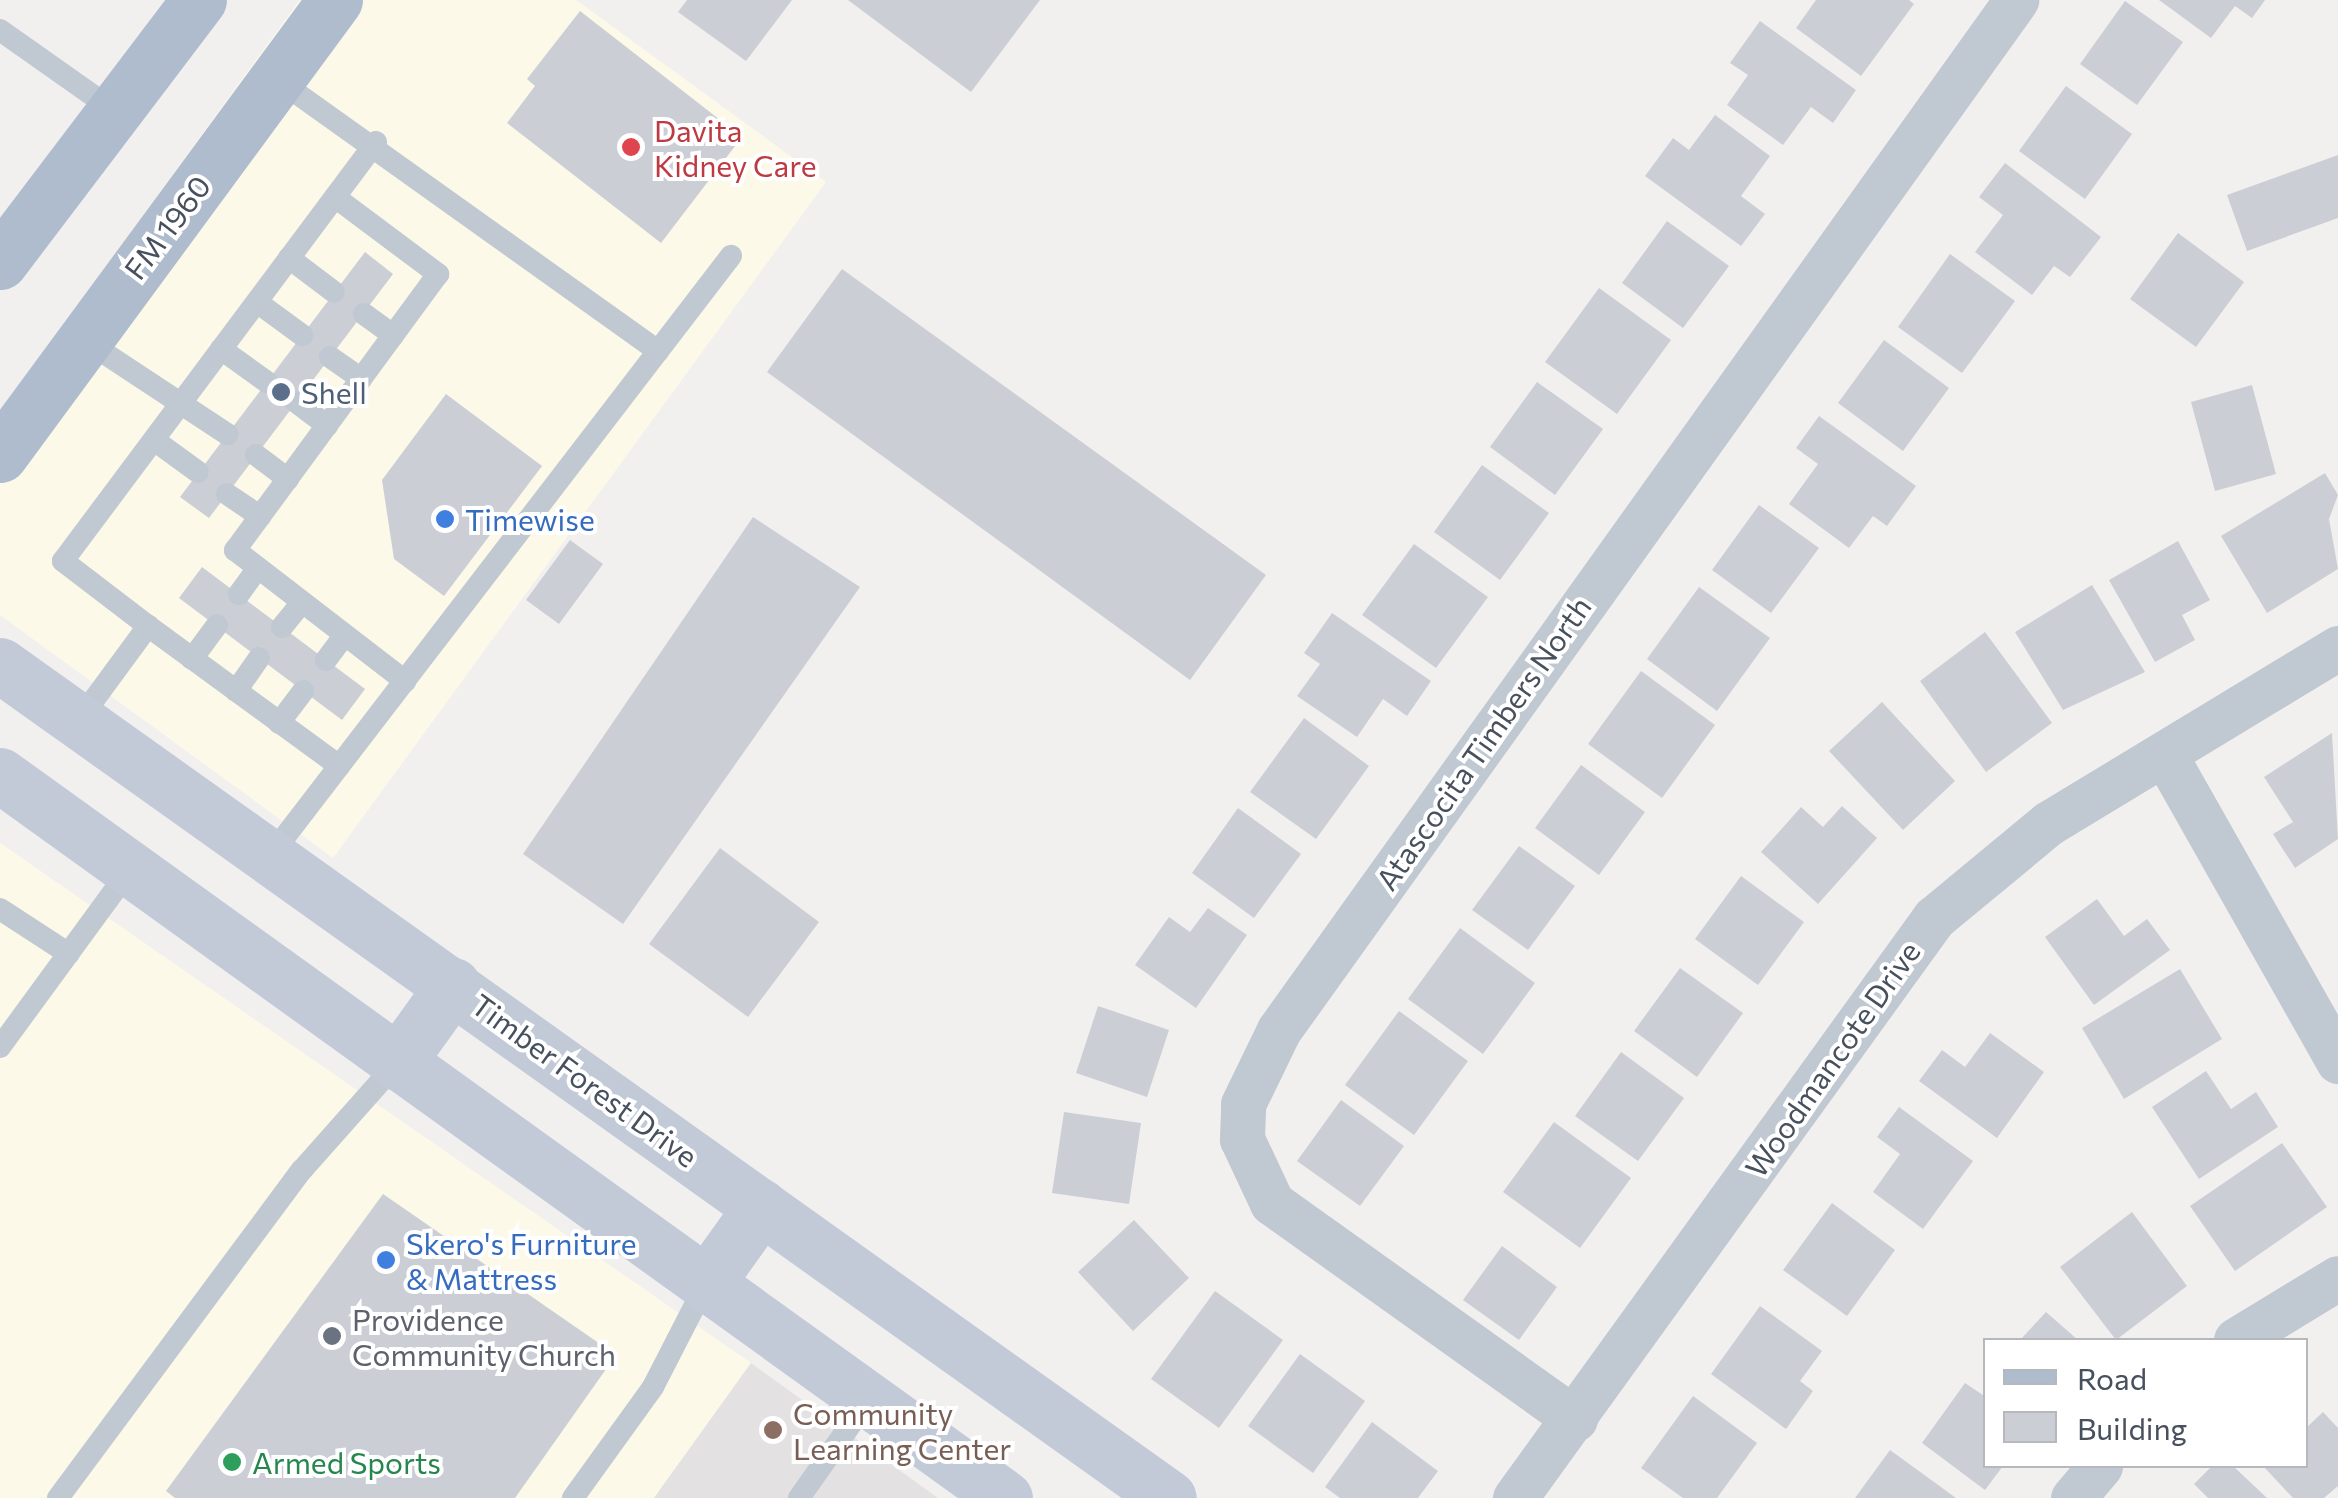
<!DOCTYPE html>
<html>
<head>
<meta charset="utf-8">
<style>
	body { margin:0 }
	#map { position:relative; width:2338px; height:1498px; overflow:hidden; background:#f2f0ef; font-family:Commissioner,sans-serif }
	div>[style] { position:absolute }
	[style*='--x'] { left:calc(var(--x)*1px); top:calc(var(--y)*1px); width:calc(var(--w)*1px); rotate:calc(var(--a)*1deg) }
	.commercial>* { inset:0; background:#fcf9e9 }
	.education>* { inset:0; background:#e3e1e1 }
	.building>* { inset:0; background:#cbced5 }
	.service>* { height:22px; margin:-11px; padding:0 11px; transform-origin:11px; border-radius:11px; background:#c0c8d1 }
	.minor>* { height:45px; margin:-22.5px; padding:0 22.5px; transform-origin:22.5px; border-radius:22.5px; background:#c0c8d1 }
	.secondary>* { height:55px; margin:-27.5px; padding:0 27.5px; transform-origin:27.5px; border-radius:27.5px; background:#c2cad8 }
	.primary>* { height:55px; margin:-27.5px; padding:0 27.5px; transform-origin:27.5px; border-radius:27.5px; background:#afbcce }
	.dots>* { width:28px; height:28px; translate:-50% -50%; box-sizing:border-box; border:5px solid #fff; border-radius:50% }
	span { translate:-50% -50%; white-space:nowrap; text-align:center; line-height:1.15; -webkit-text-stroke:8px #fff; paint-order:stroke }
	.health-label { font-size:30px; color:#be3a42 }
	.left { translate:0 -50%; text-align:left }
	.street-label { font-size:30px; color:#47505d }
	.service-label { font-size:30px; color:#4e5e75 }
	.shop-label { font-size:30px; color:#366cbe }
	.worship-label { font-size:30px; color:#5b616d }
	.education-label { font-size:30px; color:#785e54 }
	.leisure-label { font-size:30px; color:#27864d }
	.legend { position:absolute; left:1983px; top:1338px; width:325px; height:130px; box-sizing:border-box; background:#fff; border:2px solid #b5b9be; margin:0; padding:12px 18px; list-style:none; font-size:30px; color:#47505d }
	.legend li { display:flex; align-items:center; gap:20px; height:50px }
	.legend b { width:50px; border:2px solid #b5b9be }
</style>
</head>
<body>
<div id="map">
	<div class="commercial">
		<i style="clip-path:polygon(300px 0,576px 0,826px 182px,333px 858px,0 615px,0 411px)"></i>
		<i style="clip-path:polygon(0 843px,751px 1363px,654px 1498px,0 1498px)"></i>
	</div>
	<div class="education">
		<i style="clip-path:polygon(751px 1363px,938px 1498px,654px 1498px)"></i>
	</div>
	<div class="building">
		<i style="clip-path:polygon(687px 0,792px 0,746px 61px,678px 12px)"></i>
		<i style="clip-path:polygon(848px 0,1040px 0,971px 92px)"></i>
		<i style="clip-path:polygon(1816px 0,1909px 0,1914px 4px,1861px 76px,1796px 28px)"></i>
		<i style="clip-path:polygon(2159px 0,2265px 0,2252px 18px,2235px 6px,2211px 38px)"></i>
		<i style="clip-path:polygon(2125px 1px,2183px 42px,2137px 105px,2080px 64px)"></i>
		<i style="clip-path:polygon(580px 11px,742px 137px,661px 243px,507px 123px,535px 86px,527px 79px)"></i>
		<i style="clip-path:polygon(1760px 21px,1856px 90px,1833px 123px,1811px 107px,1783px 145px,1727px 105px,1748px 75px,1730px 63px)"></i>
		<i style="clip-path:polygon(2066px 86px,2132px 134px,2085px 199px,2019px 151px)"></i>
		<i style="clip-path:polygon(1715px 115px,1770px 156px,1741px 196px,1765px 214px,1741px 246px,1645px 176px,1673px 138px,1689px 150px)"></i>
		<i style="clip-path:polygon(2338px 155px,2338px 218px,2247px 251px,2227px 195px)"></i>
		<i style="clip-path:polygon(2005px 163px,2101px 237px,2070px 277px,2054px 266px,2032px 295px,1975px 252px,2003px 215px,1979px 197px)"></i>
		<i style="clip-path:polygon(1667px 221px,1729px 266px,1683px 328px,1622px 283px)"></i>
		<i style="clip-path:polygon(2178px 233px,2244px 282px,2196px 347px,2130px 299px)"></i>
		<i style="clip-path:polygon(365px 252px,393px 274px,209px 518px,180px 497px)"></i>
		<i style="clip-path:polygon(1950px 254px,2015px 301px,1962px 373px,1898px 327px)"></i>
		<i style="clip-path:polygon(842px 269px,1266px 575px,1190px 680px,767px 372px)"></i>
		<i style="clip-path:polygon(1599px 288px,1671px 340px,1617px 414px,1545px 362px)"></i>
		<i style="clip-path:polygon(1884px 340px,1949px 388px,1903px 451px,1838px 403px)"></i>
		<i style="clip-path:polygon(1537px 382px,1603px 429px,1555px 495px,1490px 447px)"></i>
		<i style="clip-path:polygon(2252px 385px,2276px 474px,2215px 491px,2191px 402px)"></i>
		<i style="clip-path:polygon(446px 394px,542px 466px,444px 596px,394px 559px,382px 480px)"></i>
		<i style="clip-path:polygon(1819px 416px,1916px 486px,1887px 526px,1873px 516px,1849px 548px,1789px 504px,1818px 464px,1796px 448px)"></i>
		<i style="clip-path:polygon(1482px 465px,1549px 513px,1500px 580px,1434px 532px)"></i>
		<i style="clip-path:polygon(2325px 473px,2338px 495px,2329px 519px,2338px 569px,2267px 613px,2221px 536px)"></i>
		<i style="clip-path:polygon(1759px 505px,1819px 548px,1771px 613px,1712px 570px)"></i>
		<i style="clip-path:polygon(753px 517px,860px 587px,623px 924px,523px 854px)"></i>
		<i style="clip-path:polygon(570px 540px,603px 564px,559px 624px,526px 600px)"></i>
		<i style="clip-path:polygon(2178px 541px,2210px 600px,2182px 615px,2195px 640px,2155px 662px,2109px 580px)"></i>
		<i style="clip-path:polygon(1414px 544px,1488px 597px,1436px 668px,1362px 615px)"></i>
		<i style="clip-path:polygon(202px 567px,365px 689px,342px 720px,179px 598px)"></i>
		<i style="clip-path:polygon(2092px 585px,2145px 672px,2063px 710px,2015px 632px)"></i>
		<i style="clip-path:polygon(1699px 587px,1770px 638px,1717px 711px,1647px 659px)"></i>
		<i style="clip-path:polygon(1332px 613px,1431px 681px,1407px 716px,1383px 699px,1357px 737px,1297px 696px,1320px 664px,1304px 653px)"></i>
		<i style="clip-path:polygon(1985px 632px,2052px 723px,1986px 772px,1920px 681px)"></i>
		<i style="clip-path:polygon(1641px 671px,1715px 725px,1662px 798px,1588px 744px)"></i>
		<i style="clip-path:polygon(1882px 702px,1955px 781px,1903px 830px,1829px 751px)"></i>
		<i style="clip-path:polygon(1304px 718px,1369px 766px,1316px 839px,1250px 792px)"></i>
		<i style="clip-path:polygon(2332px 733px,2338px 839px,2295px 868px,2273px 834px,2293px 822px,2264px 777px)"></i>
		<i style="clip-path:polygon(1581px 765px,1645px 812px,1599px 875px,1535px 828px)"></i>
		<i style="clip-path:polygon(1842px 806px,1877px 838px,1818px 904px,1761px 852px,1801px 807px,1823px 827px)"></i>
		<i style="clip-path:polygon(1238px 808px,1301px 854px,1254px 918px,1192px 873px)"></i>
		<i style="clip-path:polygon(1519px 846px,1575px 886px,1528px 950px,1472px 910px)"></i>
		<i style="clip-path:polygon(720px 848px,819px 922px,748px 1017px,649px 944px)"></i>
		<i style="clip-path:polygon(1741px 876px,1804px 922px,1758px 985px,1695px 939px)"></i>
		<i style="clip-path:polygon(2097px 899px,2124px 936px,2147px 919px,2170px 950px,2094px 1005px,2045px 937px)"></i>
		<i style="clip-path:polygon(1208px 908px,1247px 935px,1196px 1008px,1135px 965px,1169px 917px,1190px 932px)"></i>
		<i style="clip-path:polygon(1460px 928px,1535px 983px,1483px 1054px,1408px 999px)"></i>
		<i style="clip-path:polygon(1680px 968px,1743px 1013px,1697px 1077px,1634px 1031px)"></i>
		<i style="clip-path:polygon(2180px 969px,2222px 1039px,2124px 1099px,2082px 1028px)"></i>
		<i style="clip-path:polygon(1098px 1006px,1169px 1030px,1147px 1097px,1076px 1073px)"></i>
		<i style="clip-path:polygon(1399px 1011px,1468px 1061px,1414px 1135px,1345px 1085px)"></i>
		<i style="clip-path:polygon(1990px 1033px,2044px 1072px,1997px 1138px,1919px 1081px,1942px 1050px,1965px 1067px)"></i>
		<i style="clip-path:polygon(1621px 1052px,1684px 1098px,1638px 1161px,1575px 1116px)"></i>
		<i style="clip-path:polygon(2206px 1071px,2231px 1109px,2256px 1092px,2278px 1127px,2199px 1179px,2152px 1107px)"></i>
		<i style="clip-path:polygon(1341px 1100px,1404px 1146px,1360px 1206px,1297px 1161px)"></i>
		<i style="clip-path:polygon(1899px 1107px,1973px 1161px,1923px 1229px,1873px 1192px,1900px 1154px,1877px 1137px)"></i>
		<i style="clip-path:polygon(1064px 1112px,1141px 1123px,1129px 1204px,1052px 1193px)"></i>
		<i style="clip-path:polygon(1554px 1122px,1631px 1178px,1580px 1248px,1503px 1192px)"></i>
		<i style="clip-path:polygon(2282px 1143px,2327px 1207px,2235px 1271px,2190px 1206px)"></i>
		<i style="clip-path:polygon(383px 1194px,616px 1355px,515px 1498px,175px 1498px,166px 1491px)"></i>
		<i style="clip-path:polygon(1832px 1203px,1895px 1250px,1847px 1316px,1783px 1270px)"></i>
		<i style="clip-path:polygon(2132px 1212px,2187px 1286px,2116px 1340px,2060px 1267px)"></i>
		<i style="clip-path:polygon(1134px 1220px,1189px 1278px,1133px 1331px,1078px 1272px)"></i>
		<i style="clip-path:polygon(1502px 1246px,1557px 1287px,1519px 1340px,1463px 1300px)"></i>
		<i style="clip-path:polygon(1215px 1291px,1283px 1340px,1219px 1428px,1151px 1379px)"></i>
		<i style="clip-path:polygon(1760px 1306px,1822px 1351px,1800px 1381px,1813px 1391px,1786px 1429px,1711px 1374px)"></i>
		<i style="clip-path:polygon(2046px 1312px,2078px 1340px,2020px 1340px)"></i>
		<i style="clip-path:polygon(1300px 1354px,1365px 1401px,1313px 1473px,1248px 1426px)"></i>
		<i style="clip-path:polygon(1965px 1383px,1986px 1397px,1986px 1466px,2003px 1466px,1985px 1490px,1922px 1443px)"></i>
		<i style="clip-path:polygon(1693px 1396px,1757px 1443px,1717px 1498px,1683px 1498px,1641px 1468px)"></i>
		<i style="clip-path:polygon(2323px 1412px,2338px 1428px,2338px 1486px,2324px 1498px,2293px 1498px,2263px 1466px,2306px 1466px,2306px 1428px)"></i>
		<i style="clip-path:polygon(1372px 1422px,1438px 1471px,1418px 1498px,1340px 1498px,1325px 1487px)"></i>
		<i style="clip-path:polygon(1890px 1450px,1956px 1498px,1855px 1498px)"></i>
		<i style="clip-path:polygon(2212px 1466px,2233px 1466px,2267px 1498px,2208px 1498px,2194px 1484px)"></i>
	</div>
	<div class="service">
		<i style="--x:0;--y:30;--w:141;--a:35.2"></i>
		<i style="--x:335;--y:197;--w:129;--a:36.8"></i>
		<i style="--x:438;--y:274;--w:343;--a:126.3"></i>
		<i style="--x:235;--y:550;--w:215;--a:37.6"></i>
		<i style="--x:289;--y:258;--w:56;--a:37.1"></i>
		<i style="--x:257;--y:302;--w:56;--a:36.3"></i>
		<i style="--x:364;--y:314;--w:36;--a:36"></i>
		<i style="--x:83;--y:339;--w:173;--a:33.4"></i>
		<i style="--x:221;--y:349;--w:57;--a:35.7"></i>
		<i style="--x:658;--y:351;--w:120;--a:-52.5"></i>
		<i style="--x:330;--y:357;--w:38;--a:35"></i>
		<i style="--x:296;--y:402;--w:39;--a:37"></i>
		<i style="--x:154;--y:440;--w:54;--a:36"></i>
		<i style="--x:256;--y:455;--w:40;--a:37"></i>
		<i style="--x:227;--y:494;--w:40;--a:34"></i>
		<i style="--x:239;--y:594;--w:32;--a:-54"></i>
		<i style="--x:148;--y:626;--w:107;--a:-142.6"></i>
		<i style="--x:63;--y:561;--w:523;--a:-53.24"></i>
		<i style="--x:282;--y:627;--w:32;--a:-51"></i>
		<i style="--x:192;--y:659;--w:42;--a:-53.7"></i>
		<i style="--x:326;--y:660;--w:31;--a:-53"></i>
		<i style="--x:236;--y:691;--w:40;--a:-55.1"></i>
		<i style="--x:79;--y:720;--w:117;--a:-53.7"></i>
		<i style="--x:148;--y:626;--w:237;--a:36.2"></i>
		<i style="--x:279;--y:723;--w:40;--a:-53"></i>
		<i style="--x:270;--y:856;--w:637;--a:-52.46"></i>
		<i style="--x:658;--y:351;--w:469;--a:-144.5"></i>
		<i style="--x:0;--y:909;--w:82;--a:33.1"></i>
		<i style="--x:0;--y:1047;--w:218;--a:-53.8"></i>
		<i style="--x:58;--y:1498;--w:409;--a:-53.4"></i>
		<i style="--x:302;--y:1170;--w:143;--a:-48.4"></i>
		<i style="--x:573;--y:1498;--w:137;--a:-54.2"></i>
		<i style="--x:653;--y:1387;--w:116;--a:-62.8"></i>
		<i style="--x:799;--y:1498;--w:120;--a:-54.9"></i>
	</div>
	<div class="minor">
		<i style="--x:2165;--y:755;--w:352;--a:60.5"></i>
		<i style="--x:2236;--y:1340;--w:119;--a:-31.3"></i>
		<i style="--x:1575;--y:1419;--w:372;--a:-144.5"></i>
		<i style="--x:1272;--y:1203;--w:71;--a:-115.1"></i>
		<i style="--x:1242;--y:1139;--w:35;--a:-88"></i>
		<i style="--x:1243;--y:1104;--w:82;--a:-64.1"></i>
		<i style="--x:1279;--y:1030;--w:1267;--a:-54.41"></i>
		<i style="--x:1515;--y:1498;--w:716;--a:-54.16"></i>
		<i style="--x:1934;--y:918;--w:149;--a:-39.6"></i>
		<i style="--x:2049;--y:823;--w:338;--a:-31.2"></i>
		<i style="--x:2073;--y:1498;--w:42;--a:-49.8"></i>
	</div>
	<div class="secondary">
		<i style="--x:0;--y:665;--w:1435;--a:35.47"></i>
		<i style="--x:0;--y:775;--w:1238;--a:35.73"></i>
		<i style="--x:397;--y:1063;--w:96;--a:-54.3"></i>
		<i style="--x:706;--y:1284;--w:95;--a:-54.5"></i>
	</div>
	<div class="primary">
		<i style="--x:0;--y:262;--w:329;--a:-52.8"></i>
		<i style="--x:0;--y:455;--w:565;--a:-53.64"></i>
	</div>
	<div class="dots">
		<i style="left:631px;top:147px;background:#e0444e"></i>
		<i style="left:281px;top:392px;background:#5c6f8a"></i>
		<i style="left:445px;top:519px;background:#3f7fe0"></i>
		<i style="left:386px;top:1260px;background:#3f7fe0"></i>
		<i style="left:332px;top:1336px;background:#6b7280"></i>
		<i style="left:773px;top:1430px;background:#8d6e63"></i>
		<i style="left:232px;top:1462px;background:#2e9e5b"></i>
	</div>
	<div class="health-label">
		<span class="left" style="left:654px;top:147px">Davita<br>Kidney Care</span>
	</div>
	<div class="street-label">
		<span style="left:167px;top:227px;rotate:-53deg">FM 1960</span>
		<span style="left:1483px;top:743px;rotate:-55deg">Atascocita Timbers North</span>
		<span style="left:1832px;top:1059px;rotate:-55deg">Woodmancote Drive</span>
		<span style="left:585px;top:1080px;rotate:36deg">Timber Forest Drive</span>
	</div>
	<div class="service-label">
		<span class="left" style="left:301px;top:392px">Shell</span>
	</div>
	<div class="shop-label">
		<span class="left" style="left:465px;top:519px">Timewise</span>
		<span class="left" style="left:406px;top:1260px">Skero's Furniture<br>&amp; Mattress</span>
	</div>
	<div class="worship-label">
		<span class="left" style="left:352px;top:1336px">Providence<br>Community Church</span>
	</div>
	<div class="education-label">
		<span class="left" style="left:793px;top:1430px">Community<br>Learning Center</span>
	</div>
	<div class="leisure-label">
		<span class="left" style="left:252px;top:1462px">Armed Sports</span>
	</div>
	<ul class="legend">
	<li><b style="height:12px;background:#afbcce"></b>Road</li>
	<li><b style="height:28px;background:#cbced5"></b>Building</li>
	</ul>
</div>
</body>
</html>
